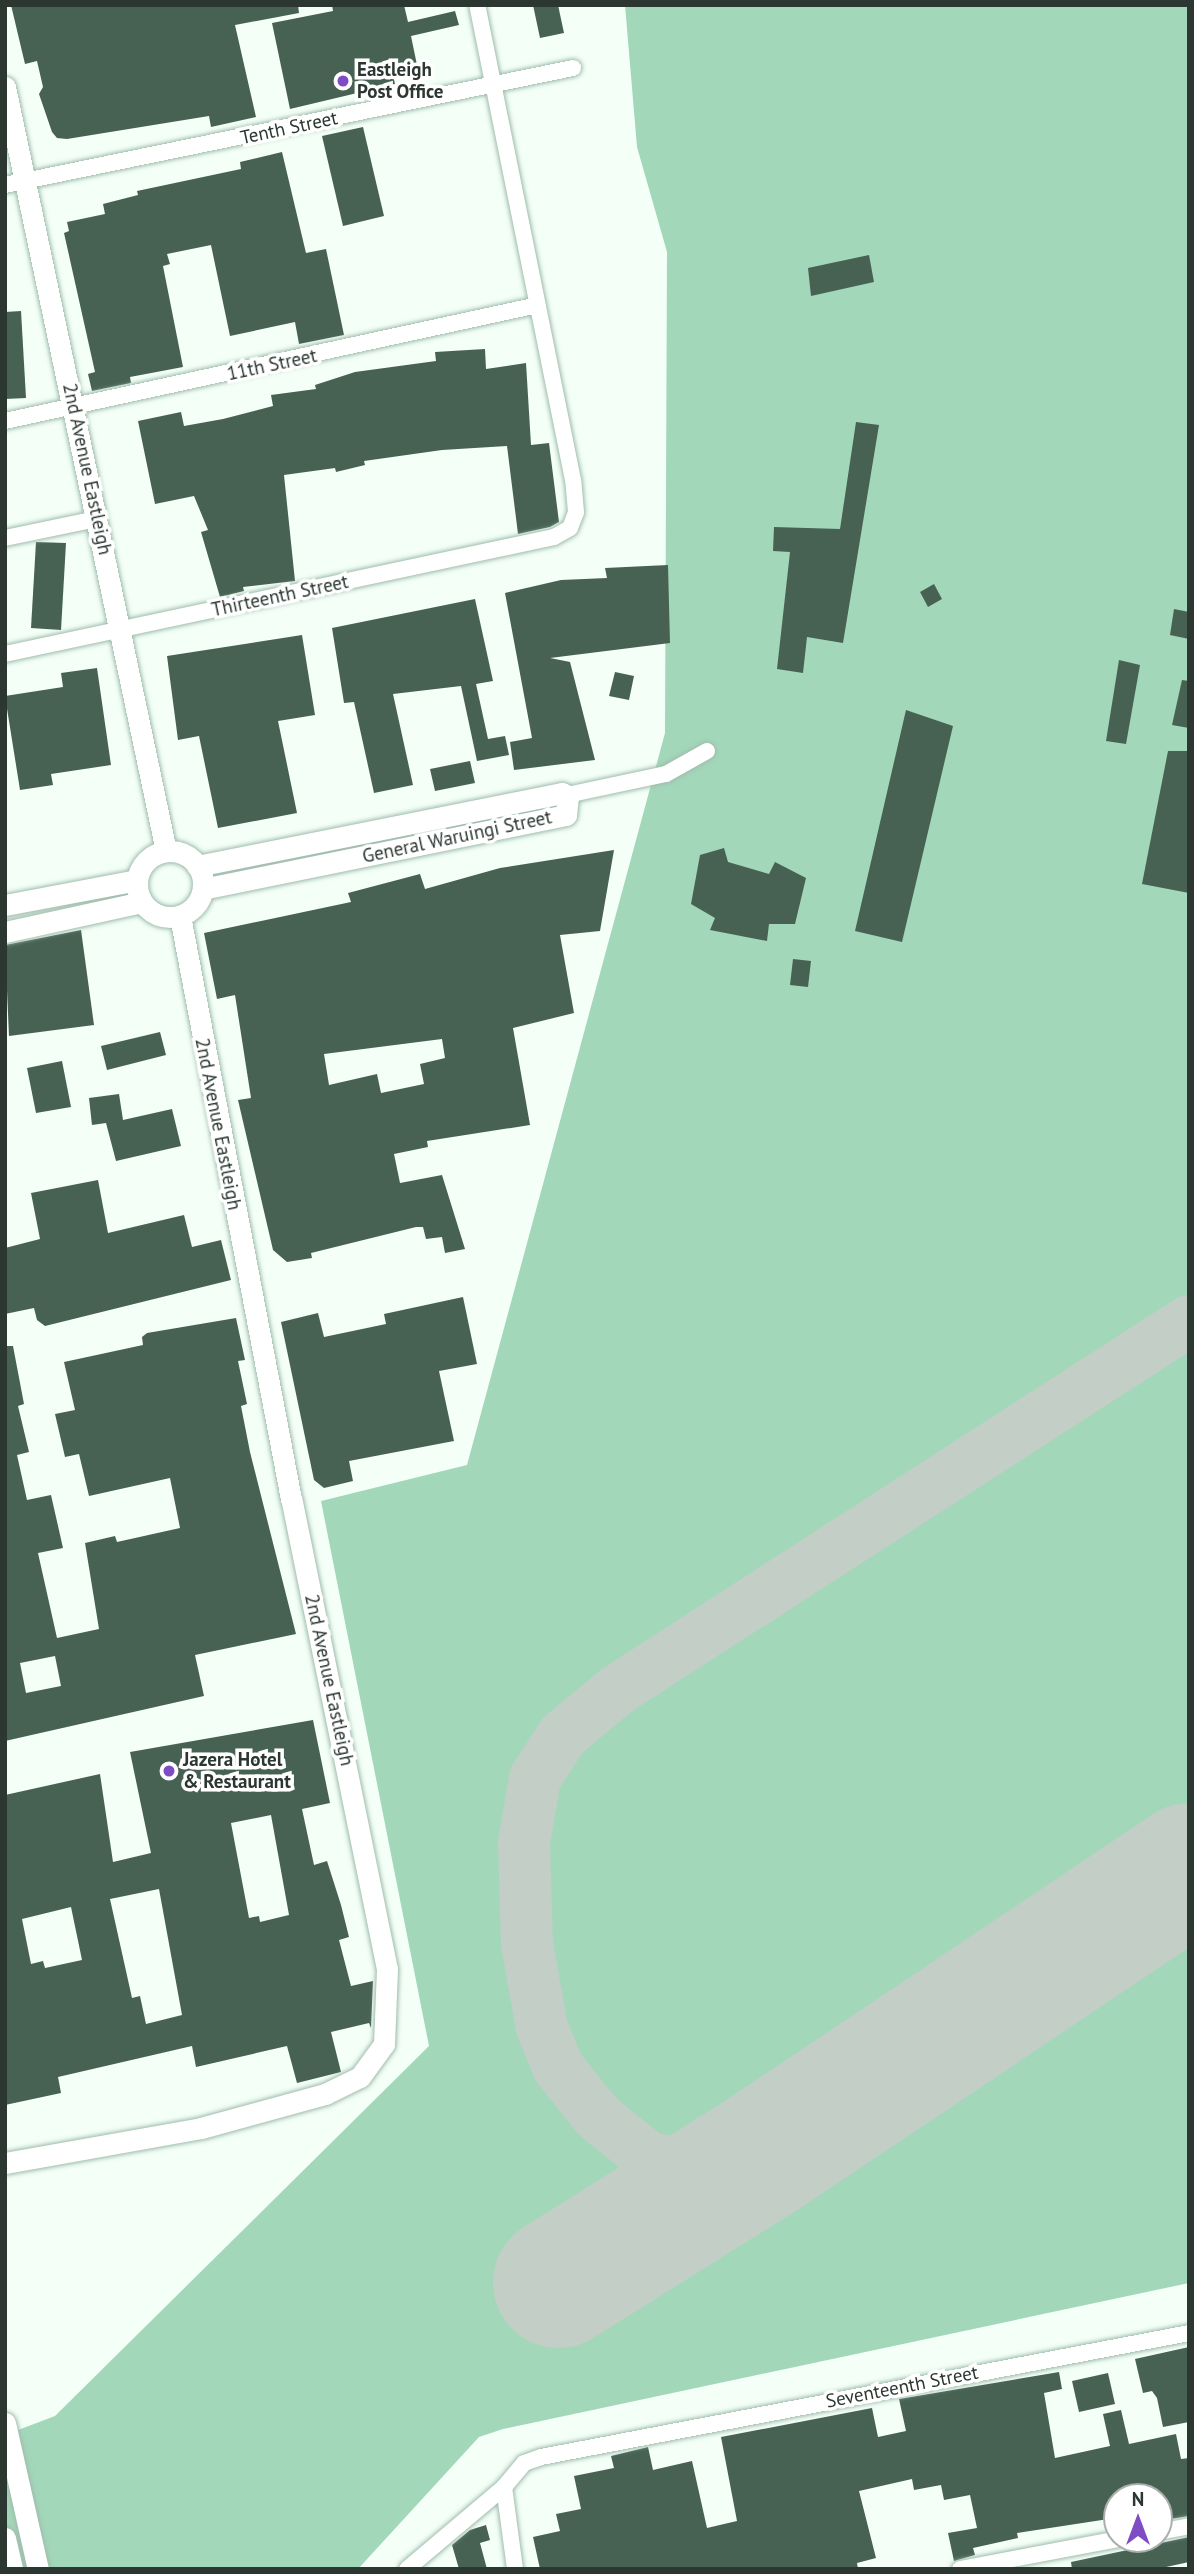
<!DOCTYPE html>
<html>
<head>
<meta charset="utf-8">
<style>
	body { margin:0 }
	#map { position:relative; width:1194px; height:2574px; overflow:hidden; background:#f3fff7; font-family:"PT Sans",sans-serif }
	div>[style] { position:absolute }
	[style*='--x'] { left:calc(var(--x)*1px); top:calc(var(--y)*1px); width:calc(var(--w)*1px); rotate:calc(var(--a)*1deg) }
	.green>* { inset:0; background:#a3d7ba }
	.taxiway>* { height:52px; margin:-26px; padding:0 26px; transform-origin:26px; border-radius:26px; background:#c2cec6 }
	.runway>* { height:131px; margin:-65.5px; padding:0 65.5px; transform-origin:65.5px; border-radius:65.5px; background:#c2cec6 }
	.building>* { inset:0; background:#476253 }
	.roads { filter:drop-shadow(0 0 2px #9fbcac) drop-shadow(0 0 2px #9fbcac) }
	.street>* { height:16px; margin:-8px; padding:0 8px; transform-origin:8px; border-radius:8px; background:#fff }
	.secondary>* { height:21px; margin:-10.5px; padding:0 10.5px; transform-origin:10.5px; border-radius:10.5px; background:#fff }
	.secondary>.ring { margin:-10.5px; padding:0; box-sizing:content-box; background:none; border:21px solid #fff; border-radius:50% }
	.dots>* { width:19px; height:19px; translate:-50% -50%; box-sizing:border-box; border:4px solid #fff; border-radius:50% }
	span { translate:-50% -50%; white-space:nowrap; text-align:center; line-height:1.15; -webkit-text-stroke:7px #fff; paint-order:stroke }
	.poi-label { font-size:19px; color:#2b3730; font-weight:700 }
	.left { translate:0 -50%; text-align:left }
	.street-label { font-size:19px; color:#2b3730 }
	.frame { position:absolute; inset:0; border:7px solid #2b3730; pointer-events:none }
	.north { position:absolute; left:1103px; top:2483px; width:70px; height:70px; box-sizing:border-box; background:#fff; border:2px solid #aaafac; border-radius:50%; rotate:0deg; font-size:19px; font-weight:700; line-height:28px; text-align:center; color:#2b3730 }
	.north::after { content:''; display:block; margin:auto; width:24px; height:32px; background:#7e4cc4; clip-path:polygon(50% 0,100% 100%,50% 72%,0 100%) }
</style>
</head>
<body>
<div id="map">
	<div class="green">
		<i style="clip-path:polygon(625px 5px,1189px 5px,1189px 2283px,503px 2429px,479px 2437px,358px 2569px,5px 2569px,5px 2435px,55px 2416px,429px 2046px,321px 1501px,467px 1465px,665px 733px,667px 252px,637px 147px)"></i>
	</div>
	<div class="taxiway">
		<i style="--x:762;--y:2154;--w:55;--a:164.2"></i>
		<i style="--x:709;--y:2169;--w:61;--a:-169.6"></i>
		<i style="--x:649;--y:2158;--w:67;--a:-141.1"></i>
		<i style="--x:597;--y:2116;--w:63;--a:-128.5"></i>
		<i style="--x:558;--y:2067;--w:42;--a:-112.3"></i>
		<i style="--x:542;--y:2028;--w:85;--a:-100.1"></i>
		<i style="--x:527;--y:1944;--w:101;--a:-91.7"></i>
		<i style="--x:524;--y:1843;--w:66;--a:-80.4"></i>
		<i style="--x:535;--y:1778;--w:51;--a:-56.9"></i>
		<i style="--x:563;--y:1735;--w:70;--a:-39.8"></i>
		<i style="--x:617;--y:1690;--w:681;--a:-32.83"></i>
	</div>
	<div class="runway">
		<i style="--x:558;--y:2282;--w:241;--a:-32.1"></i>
		<i style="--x:762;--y:2154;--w:514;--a:-33.81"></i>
	</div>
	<div class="building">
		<i style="clip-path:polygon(11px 5px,298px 5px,299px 13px,235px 25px,256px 117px,211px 127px,209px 116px,67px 139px,57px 138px,52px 132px,39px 94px,43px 87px,37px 61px,25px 64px)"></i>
		<i style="clip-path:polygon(332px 5px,404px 5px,408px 22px,455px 11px,459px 25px,411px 36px,417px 65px,392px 70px,395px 84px,290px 109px,272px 23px,333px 11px)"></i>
		<i style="clip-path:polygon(533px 5px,558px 5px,564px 33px,540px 38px)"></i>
		<i style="clip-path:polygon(363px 127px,384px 216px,343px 226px,322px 136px)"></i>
		<i style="clip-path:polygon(282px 152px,306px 253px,326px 249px,344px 335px,299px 344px,295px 322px,230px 336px,211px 245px,167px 254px,170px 264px,163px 266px,183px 367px,130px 377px,131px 383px,92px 391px,88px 374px,95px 372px,64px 233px,69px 231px,67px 222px,105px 214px,103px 204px,138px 195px,137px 191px,241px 169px,240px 162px)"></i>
		<i style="clip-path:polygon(869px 255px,874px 282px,811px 296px,808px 268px)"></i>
		<i style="clip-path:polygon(21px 311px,26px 398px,5px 399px,5px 312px)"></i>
		<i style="clip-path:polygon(485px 349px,486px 369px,526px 363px,531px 445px,549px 443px,559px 522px,550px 527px,518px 534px,507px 446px,442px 450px,364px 461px,365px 465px,336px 472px,335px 468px,284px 475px,295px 581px,243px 587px,244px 591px,220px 597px,201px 532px,208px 530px,194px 496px,155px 504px,138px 421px,181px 412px,184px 426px,223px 419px,273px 406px,271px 395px,316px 389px,315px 385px,355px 372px,436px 361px,435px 352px)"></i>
		<i style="clip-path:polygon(856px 422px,879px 425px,843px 643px,807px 637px,803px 673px,777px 669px,790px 552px,773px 551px,774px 527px,840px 529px)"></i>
		<i style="clip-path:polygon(36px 542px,66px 543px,61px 630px,31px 628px)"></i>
		<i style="clip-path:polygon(668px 565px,670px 643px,550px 658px,570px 662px,595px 760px,514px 770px,510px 742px,532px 738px,505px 593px,561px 580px,607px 578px,605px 568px)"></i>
		<i style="clip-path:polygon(934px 584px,942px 599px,928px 607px,920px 592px)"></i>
		<i style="clip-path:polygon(475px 599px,493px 681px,476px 684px,488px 739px,505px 736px,509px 755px,477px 761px,461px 686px,393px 694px,413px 785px,374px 793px,354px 702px,344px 703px,332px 628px)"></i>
		<i style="clip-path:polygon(1174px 609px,1189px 612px,1189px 639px,1170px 635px)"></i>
		<i style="clip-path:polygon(302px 635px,315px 715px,278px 721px,297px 813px,218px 828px,199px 736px,178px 740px,167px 656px)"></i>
		<i style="clip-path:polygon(1119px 660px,1140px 665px,1126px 744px,1106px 741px)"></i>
		<i style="clip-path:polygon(97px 668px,111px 765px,51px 774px,53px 785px,20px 790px,5px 696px,63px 687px,61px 673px)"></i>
		<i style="clip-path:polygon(615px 672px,634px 676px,629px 700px,609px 696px)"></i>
		<i style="clip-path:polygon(1182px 680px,1189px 681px,1189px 728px,1172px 725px)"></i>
		<i style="clip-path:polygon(906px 710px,953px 726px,902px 942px,855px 931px)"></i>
		<i style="clip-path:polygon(1168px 751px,1189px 751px,1189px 893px,1142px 884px)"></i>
		<i style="clip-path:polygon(470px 761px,475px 783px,435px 791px,430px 769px)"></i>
		<i style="clip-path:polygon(724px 848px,728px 862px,769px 874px,775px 862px,806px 878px,795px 924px,769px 924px,767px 941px,710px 930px,715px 918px,691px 904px,700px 855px)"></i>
		<i style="clip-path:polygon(evenodd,614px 850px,600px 931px,560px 935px,574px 1013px,513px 1028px,530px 1125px,427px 1141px,428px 1147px,394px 1154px,400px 1183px,442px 1175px,465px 1249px,445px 1253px,442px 1237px,426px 1239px,423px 1227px,416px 1227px,311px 1253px,312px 1258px,287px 1262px,273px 1250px,238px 1100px,251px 1098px,235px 995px,217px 999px,204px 933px,351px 902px,348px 893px,420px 874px,425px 889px,500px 868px,614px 850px,442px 1039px,445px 1058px,420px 1064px,424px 1084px,381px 1093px,377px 1074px,329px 1085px,324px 1054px,442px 1039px)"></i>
		<i style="clip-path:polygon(81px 930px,94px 1025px,9px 1036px,5px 945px)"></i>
		<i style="clip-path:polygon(793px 959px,811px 961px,808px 987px,790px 985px)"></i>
		<i style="clip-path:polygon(160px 1032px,166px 1055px,107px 1070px,101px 1046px)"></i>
		<i style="clip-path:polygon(62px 1061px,71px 1107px,36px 1113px,27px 1068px)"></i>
		<i style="clip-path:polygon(119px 1094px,123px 1120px,172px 1109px,181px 1146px,116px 1161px,106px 1123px,92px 1125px,89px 1098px)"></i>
		<i style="clip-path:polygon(98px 1180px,108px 1233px,184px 1215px,192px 1247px,221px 1240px,231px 1280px,45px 1326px,37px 1320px,34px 1308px,5px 1314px,5px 1248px,40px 1239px,31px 1193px)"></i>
		<i style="clip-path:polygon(463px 1297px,477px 1364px,439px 1371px,454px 1441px,349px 1461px,353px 1481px,324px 1488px,314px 1480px,281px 1322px,318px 1313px,324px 1337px,386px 1324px,384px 1314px)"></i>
		<i style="clip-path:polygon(evenodd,236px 1318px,245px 1360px,238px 1361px,247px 1404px,241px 1406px,250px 1452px,296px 1634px,195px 1655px,204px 1696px,5px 1741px,5px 1346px,13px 1346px,24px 1404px,18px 1406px,29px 1452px,17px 1455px,27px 1500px,51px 1495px,63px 1548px,38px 1553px,57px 1638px,99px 1629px,85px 1543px,115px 1536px,117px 1542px,180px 1528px,170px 1478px,89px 1496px,79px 1454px,65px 1457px,55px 1414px,75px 1410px,64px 1362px,143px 1345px,142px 1337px,147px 1333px,236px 1318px,55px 1656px,61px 1686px,26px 1693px,20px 1663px,55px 1656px)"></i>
		<i style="clip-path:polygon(evenodd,313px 1720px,330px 1803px,302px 1809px,314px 1865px,327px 1861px,341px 1905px,349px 1937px,339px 1940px,351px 1986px,373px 1981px,371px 2028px,369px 2023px,331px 2032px,341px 2072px,297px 2083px,287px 2046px,196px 2067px,192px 2046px,58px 2077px,61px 2093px,5px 2105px,5px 1795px,100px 1774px,113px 1862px,151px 1853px,130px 1752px,313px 1720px,271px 1815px,289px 1915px,260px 1922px,259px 1916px,249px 1918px,231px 1823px,271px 1815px,313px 1720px,159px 1889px,182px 2015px,146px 2024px,140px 1996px,132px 1998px,110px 1899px,159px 1889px,313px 1720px,71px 1907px,82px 1960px,45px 1968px,43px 1961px,31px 1964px,22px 1919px,71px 1907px)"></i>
		<i style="clip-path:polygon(1189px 2347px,1189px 2422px,1163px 2427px,1157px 2398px,1152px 2391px,1143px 2393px,1135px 2359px)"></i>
		<i style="clip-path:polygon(1059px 2372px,1062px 2389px,1044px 2393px,1055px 2458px,1110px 2446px,1103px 2414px,1121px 2410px,1129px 2444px,1176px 2434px,1181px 2459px,1189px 2458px,1189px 2516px,1165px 2520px,1160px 2497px,1110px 2497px,1115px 2518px,1017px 2533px,1018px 2538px,973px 2548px,975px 2555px,954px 2561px,948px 2533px,977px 2528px,970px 2495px,944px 2500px,941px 2485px,914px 2490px,912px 2479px,859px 2491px,876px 2558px,857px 2563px,858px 2569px,540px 2569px,533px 2537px,560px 2531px,556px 2514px,581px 2509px,574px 2476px,614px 2468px,611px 2456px,648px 2447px,653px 2470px,692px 2461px,707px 2528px,737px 2521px,721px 2437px,872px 2408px,878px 2437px,906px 2431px,899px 2399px)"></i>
		<i style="clip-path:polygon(1108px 2373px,1115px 2404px,1079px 2412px,1072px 2381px)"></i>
		<i style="clip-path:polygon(486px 2525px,490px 2540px,480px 2543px,487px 2569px,459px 2569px,452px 2545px,470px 2530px)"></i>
		<i style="clip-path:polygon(1189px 2537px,1189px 2562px,1157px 2569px,1072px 2569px,1071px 2562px)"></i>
	</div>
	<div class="roads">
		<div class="street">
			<i style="--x:5;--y:185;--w:580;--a:-11.64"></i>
			<i style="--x:5;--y:421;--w:545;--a:-12.28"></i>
			<i style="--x:5;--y:538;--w:94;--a:-11.7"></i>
			<i style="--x:5;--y:654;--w:561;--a:-12.03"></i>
			<i style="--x:554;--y:537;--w:18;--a:-29"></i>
			<i style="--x:570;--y:528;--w:17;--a:-69"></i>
			<i style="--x:576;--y:512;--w:32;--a:-95"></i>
			<i style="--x:573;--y:480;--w:485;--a:-101.4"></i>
			<i style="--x:567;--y:795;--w:101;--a:-12"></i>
			<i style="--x:666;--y:774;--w:47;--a:-29.3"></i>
			<i style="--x:1159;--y:2532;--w:31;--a:-11"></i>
			<i style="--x:407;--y:2569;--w:127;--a:-40.2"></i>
			<i style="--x:515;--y:2569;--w:83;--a:-97.6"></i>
			<i style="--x:504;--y:2487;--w:31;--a:-50"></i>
			<i style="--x:524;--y:2463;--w:18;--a:-19"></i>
			<i style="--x:541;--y:2457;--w:660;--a:-10.83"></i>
			<i style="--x:960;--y:2569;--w:162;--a:-10.7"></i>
		</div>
		<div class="secondary">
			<i style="--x:5;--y:87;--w:781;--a:78.1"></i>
			<i class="ring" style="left:137px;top:851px;width:45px;height:45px"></i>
			<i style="--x:197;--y:866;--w:372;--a:-11.3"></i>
			<i style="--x:562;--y:793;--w:7;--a:27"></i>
			<i style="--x:568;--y:796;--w:19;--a:96"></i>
			<i style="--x:566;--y:815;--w:370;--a:168.5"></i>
			<i style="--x:5;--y:905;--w:134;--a:-10.7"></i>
			<i style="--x:5;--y:932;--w:139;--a:-12.4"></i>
			<i style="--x:5;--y:2163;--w:199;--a:-10.1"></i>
			<i style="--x:201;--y:2128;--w:129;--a:-15.3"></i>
			<i style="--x:325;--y:2094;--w:39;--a:-26"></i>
			<i style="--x:360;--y:2077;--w:41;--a:-54"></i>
			<i style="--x:384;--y:2044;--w:75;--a:-87.7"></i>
			<i style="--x:387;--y:1969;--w:480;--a:-101.5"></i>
			<i style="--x:291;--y:1499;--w:593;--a:-100.78"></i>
			<i style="--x:5;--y:2423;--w:150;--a:77.3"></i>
			<i style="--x:5;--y:2538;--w:32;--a:77"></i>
		</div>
	</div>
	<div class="dots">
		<i style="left:343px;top:81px;background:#7e4cc4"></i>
		<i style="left:169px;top:1771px;background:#7e4cc4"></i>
	</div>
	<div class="poi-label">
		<span class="left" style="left:357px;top:81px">Eastleigh<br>Post Office</span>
		<span class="left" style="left:183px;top:1771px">Jazera Hotel<br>&amp; Restaurant</span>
	</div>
	<div class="street-label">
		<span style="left:289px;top:128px;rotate:-12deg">Tenth Street</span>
		<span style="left:272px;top:365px;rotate:-12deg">11th Street</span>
		<span style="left:87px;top:469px;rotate:78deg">2nd Avenue Eastleigh</span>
		<span style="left:280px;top:596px;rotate:-12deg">Thirteenth Street</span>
		<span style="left:457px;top:837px;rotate:-12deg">General Waruingi Street</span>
		<span style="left:218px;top:1124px;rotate:79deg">2nd Avenue Eastleigh</span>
		<span style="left:329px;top:1680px;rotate:78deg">2nd Avenue Eastleigh</span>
		<span style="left:902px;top:2387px;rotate:-11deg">Seventeenth Street</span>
	</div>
	<div class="frame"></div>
	<div class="north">N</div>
</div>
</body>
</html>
